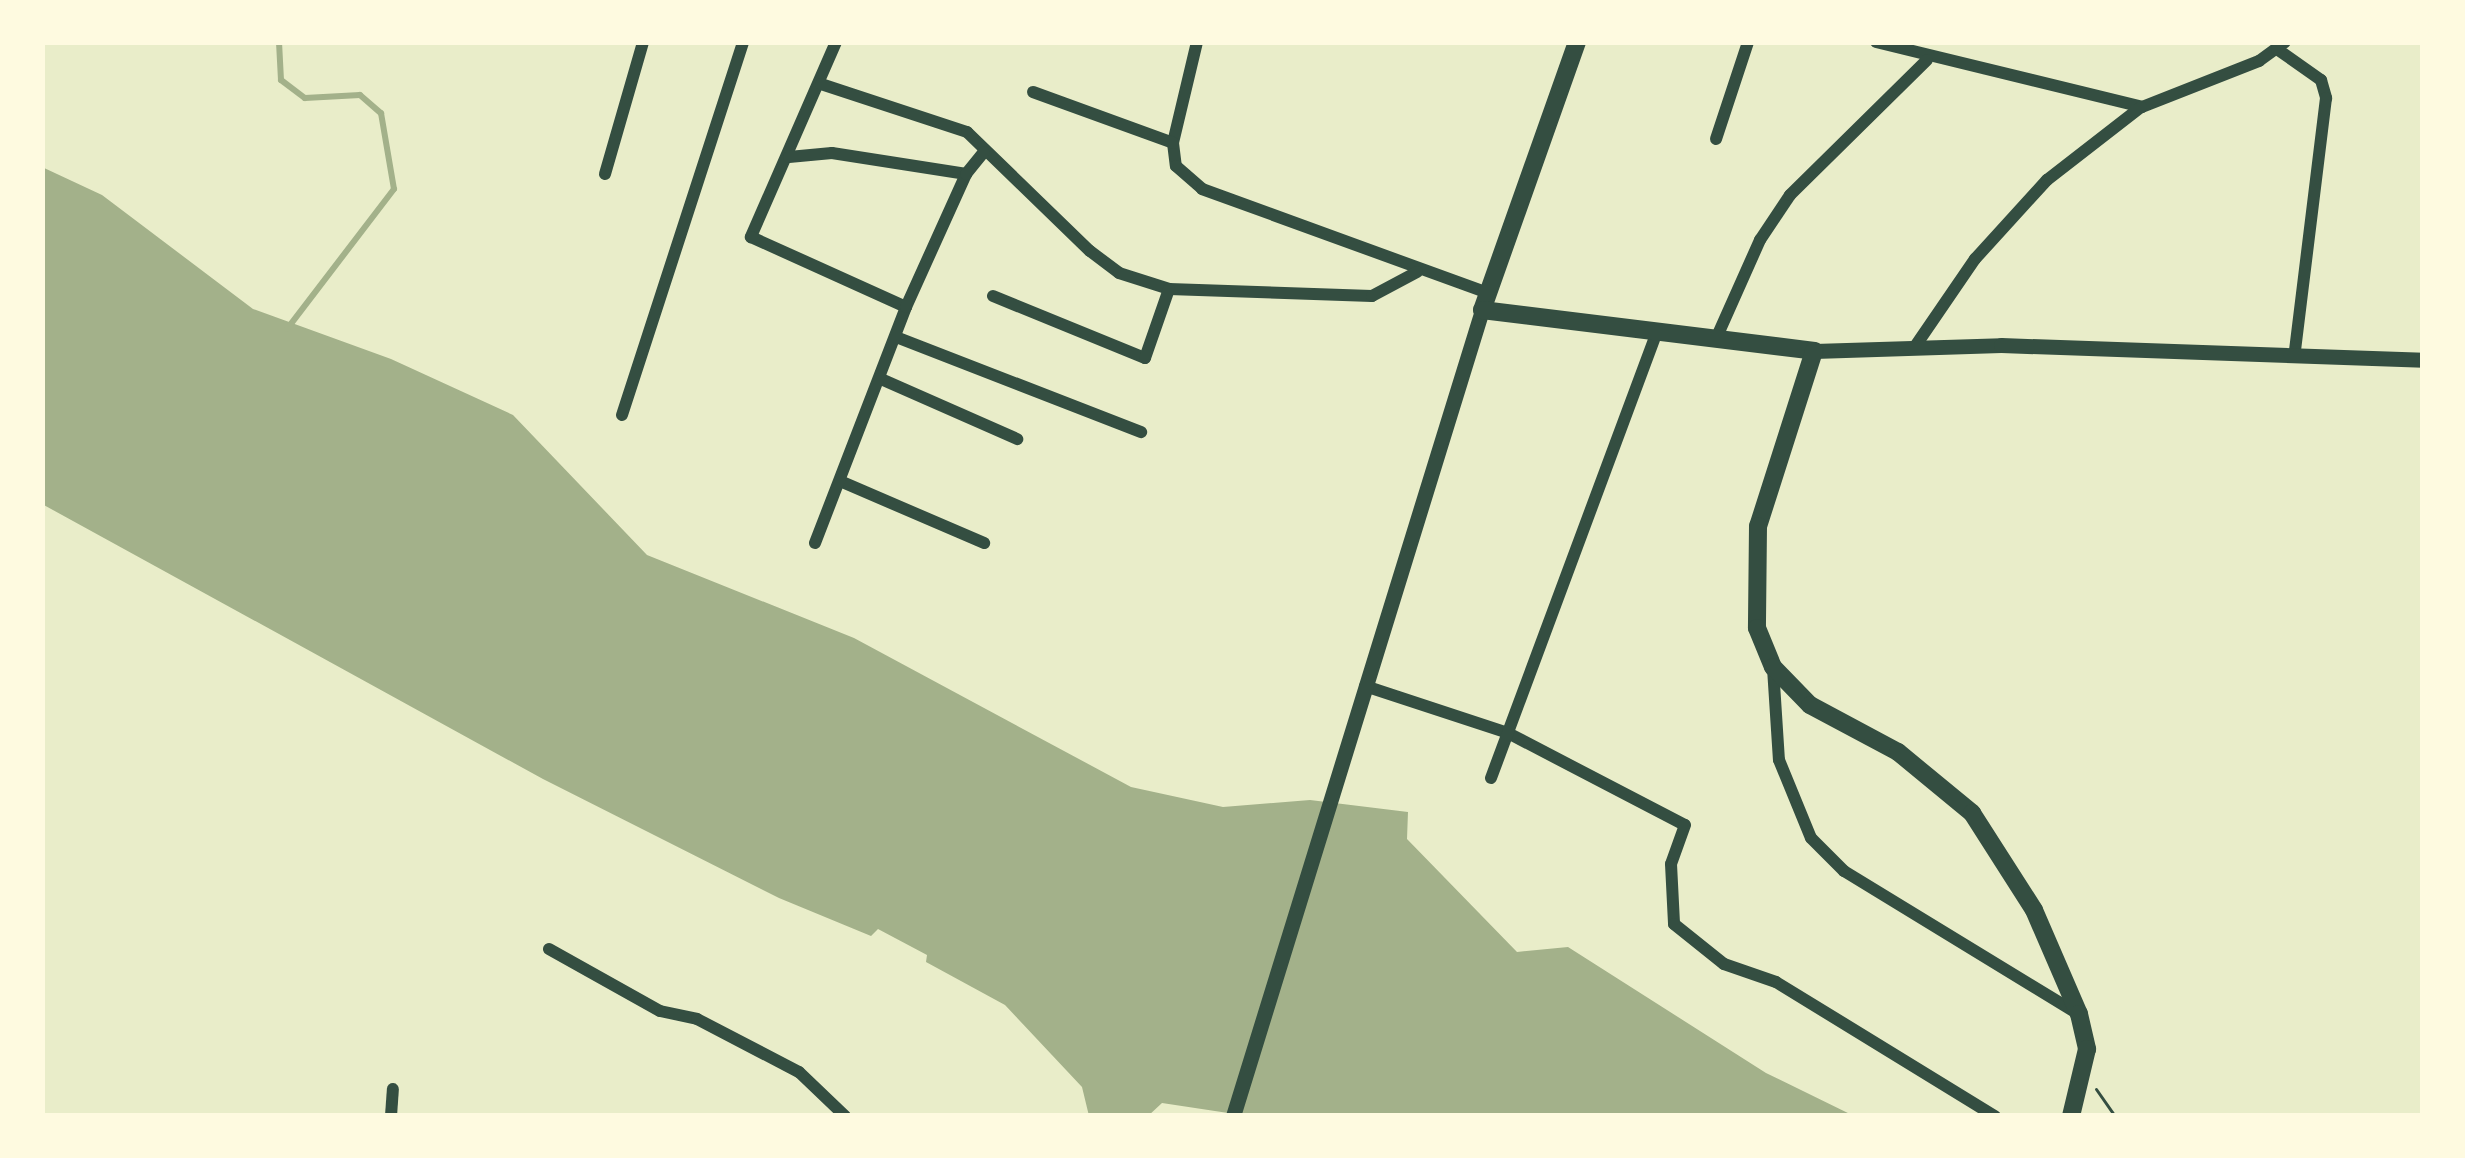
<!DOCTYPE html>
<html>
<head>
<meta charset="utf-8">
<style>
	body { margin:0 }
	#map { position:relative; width:2465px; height:1158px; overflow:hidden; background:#e9edc9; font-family:"PT Sans Narrow",sans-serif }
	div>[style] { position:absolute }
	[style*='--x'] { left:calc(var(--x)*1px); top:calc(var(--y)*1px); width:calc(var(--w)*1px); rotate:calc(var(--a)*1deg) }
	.water>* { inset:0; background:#a3b18a }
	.stream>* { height:6px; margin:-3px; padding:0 3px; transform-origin:3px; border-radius:3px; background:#a3b18a }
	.path>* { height:3px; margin:-1.5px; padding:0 1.5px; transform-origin:1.5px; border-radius:1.5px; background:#344e41 }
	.minor>* { height:12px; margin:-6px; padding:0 6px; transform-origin:6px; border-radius:6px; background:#344e41 }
	.tertiary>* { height:15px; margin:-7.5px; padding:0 7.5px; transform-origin:7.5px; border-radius:7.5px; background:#344e41 }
	.secondary>* { height:18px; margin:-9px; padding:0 9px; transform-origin:9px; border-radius:9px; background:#344e41 }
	span { translate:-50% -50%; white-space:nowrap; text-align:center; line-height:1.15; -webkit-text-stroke:12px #fefae0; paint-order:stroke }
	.frame { position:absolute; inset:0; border:45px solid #fefae0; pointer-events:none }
</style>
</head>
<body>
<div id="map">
	<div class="water">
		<i style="clip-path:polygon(42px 167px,102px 195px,253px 309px,391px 359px,513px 415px,647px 555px,854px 638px,1131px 787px,1223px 807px,1310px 800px,1408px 812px,1407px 839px,1517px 952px,1568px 947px,1766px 1073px,1854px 1116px,1248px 1116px,1162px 1103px,1148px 1116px,1089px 1116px,1082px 1087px,1005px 1005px,926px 962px,927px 955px,878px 929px,871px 936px,779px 898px,543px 779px,42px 504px)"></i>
	</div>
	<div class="stream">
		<i style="--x:279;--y:42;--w:38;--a:87"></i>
		<i style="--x:281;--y:80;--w:30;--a:37"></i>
		<i style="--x:305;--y:98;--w:55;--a:-3.1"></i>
		<i style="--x:360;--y:95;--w:28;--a:41"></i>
		<i style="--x:381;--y:113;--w:77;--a:80.3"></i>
		<i style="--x:394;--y:189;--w:176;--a:127.4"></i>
	</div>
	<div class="path">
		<i style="--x:2096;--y:1089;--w:33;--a:55"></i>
	</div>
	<div class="minor">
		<i style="--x:836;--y:42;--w:213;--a:113.6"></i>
		<i style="--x:751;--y:237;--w:170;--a:24.3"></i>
		<i style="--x:1197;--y:42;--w:104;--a:103.4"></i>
		<i style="--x:1173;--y:143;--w:23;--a:83"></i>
		<i style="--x:1176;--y:166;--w:35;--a:41"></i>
		<i style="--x:1202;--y:189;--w:304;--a:20"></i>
		<i style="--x:1876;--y:42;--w:274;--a:13.7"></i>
		<i style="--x:2142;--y:107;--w:126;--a:-21.5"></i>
		<i style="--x:2259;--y:61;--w:32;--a:-36"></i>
		<i style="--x:2277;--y:49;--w:54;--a:35.2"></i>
		<i style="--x:2321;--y:80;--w:19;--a:74"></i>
		<i style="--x:2326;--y:98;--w:255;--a:97"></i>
		<i style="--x:821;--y:84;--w:154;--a:18.2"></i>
		<i style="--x:967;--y:132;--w:171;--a:44.1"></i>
		<i style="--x:1090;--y:251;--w:36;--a:37"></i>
		<i style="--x:1119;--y:273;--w:52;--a:17.7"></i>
		<i style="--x:1169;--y:289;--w:203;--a:2"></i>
		<i style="--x:1372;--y:296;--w:51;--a:-28.1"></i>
		<i style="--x:1033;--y:92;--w:149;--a:20"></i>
		<i style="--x:1716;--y:139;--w:102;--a:-71.7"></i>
		<i style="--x:789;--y:157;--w:43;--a:-5.3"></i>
		<i style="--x:832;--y:153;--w:136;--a:8.9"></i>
		<i style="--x:605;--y:174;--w:137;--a:-73.9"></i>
		<i style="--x:993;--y:296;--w:164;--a:22.2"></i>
		<i style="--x:1145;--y:358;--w:73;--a:-70.8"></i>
		<i style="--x:896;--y:337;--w:263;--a:21.2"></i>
		<i style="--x:1715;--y:341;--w:111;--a:-66"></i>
		<i style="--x:1760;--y:240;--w:54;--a:-56.3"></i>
		<i style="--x:1790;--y:195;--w:192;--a:-44.6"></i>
		<i style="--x:1914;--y:348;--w:108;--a:-55.6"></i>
		<i style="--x:1975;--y:259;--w:107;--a:-47.7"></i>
		<i style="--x:2047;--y:180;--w:119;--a:-37.8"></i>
		<i style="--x:881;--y:379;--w:149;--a:23.8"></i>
		<i style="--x:622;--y:415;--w:392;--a:-72"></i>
		<i style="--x:840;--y:481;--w:157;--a:23.3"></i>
		<i style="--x:815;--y:543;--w:253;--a:-68.9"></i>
		<i style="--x:906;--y:307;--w:146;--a:-65.7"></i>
		<i style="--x:966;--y:174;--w:28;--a:-51"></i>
		<i style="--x:1773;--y:668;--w:92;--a:86.3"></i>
		<i style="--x:1779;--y:760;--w:84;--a:67.7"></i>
		<i style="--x:1811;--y:838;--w:47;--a:45"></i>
		<i style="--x:1844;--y:871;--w:273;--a:31.4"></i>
		<i style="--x:1365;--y:686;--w:151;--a:18.2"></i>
		<i style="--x:1508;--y:733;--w:199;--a:27.5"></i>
		<i style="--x:1685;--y:825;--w:41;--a:109.7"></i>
		<i style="--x:1671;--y:864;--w:60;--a:87.1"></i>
		<i style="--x:1674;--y:924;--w:64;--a:38.7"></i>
		<i style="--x:1724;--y:964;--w:55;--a:19.1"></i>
		<i style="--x:1776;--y:982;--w:257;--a:31.5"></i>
		<i style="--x:1491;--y:778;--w:474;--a:-69.6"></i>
		<i style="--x:549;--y:949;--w:127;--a:29.2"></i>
		<i style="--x:660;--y:1011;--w:38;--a:12"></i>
		<i style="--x:697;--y:1019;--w:115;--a:27.5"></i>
		<i style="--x:799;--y:1072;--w:64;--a:43.7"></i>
		<i style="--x:391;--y:1116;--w:27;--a:-86"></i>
	</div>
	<div class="tertiary">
		<i style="--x:1814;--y:351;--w:187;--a:-1.8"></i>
		<i style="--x:2001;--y:345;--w:422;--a:2"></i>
		<i style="--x:1233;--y:1116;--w:844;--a:-72.83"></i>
	</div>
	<div class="secondary">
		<i style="--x:1577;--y:42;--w:284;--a:109.5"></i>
		<i style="--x:1482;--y:310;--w:335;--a:7"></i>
		<i style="--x:1814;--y:351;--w:184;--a:107.7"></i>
		<i style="--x:1758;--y:526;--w:102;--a:90.6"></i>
		<i style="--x:1757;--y:628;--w:42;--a:67.7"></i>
		<i style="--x:1773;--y:667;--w:53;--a:45.8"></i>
		<i style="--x:1810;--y:705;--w:100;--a:28.1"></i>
		<i style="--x:1898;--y:752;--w:96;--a:39.5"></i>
		<i style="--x:1972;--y:813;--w:115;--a:57.4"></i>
		<i style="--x:2034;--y:910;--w:113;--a:66.6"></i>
		<i style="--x:2079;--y:1014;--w:36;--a:77"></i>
		<i style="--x:2087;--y:1049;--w:69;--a:103.4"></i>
	</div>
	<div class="frame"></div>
</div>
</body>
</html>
